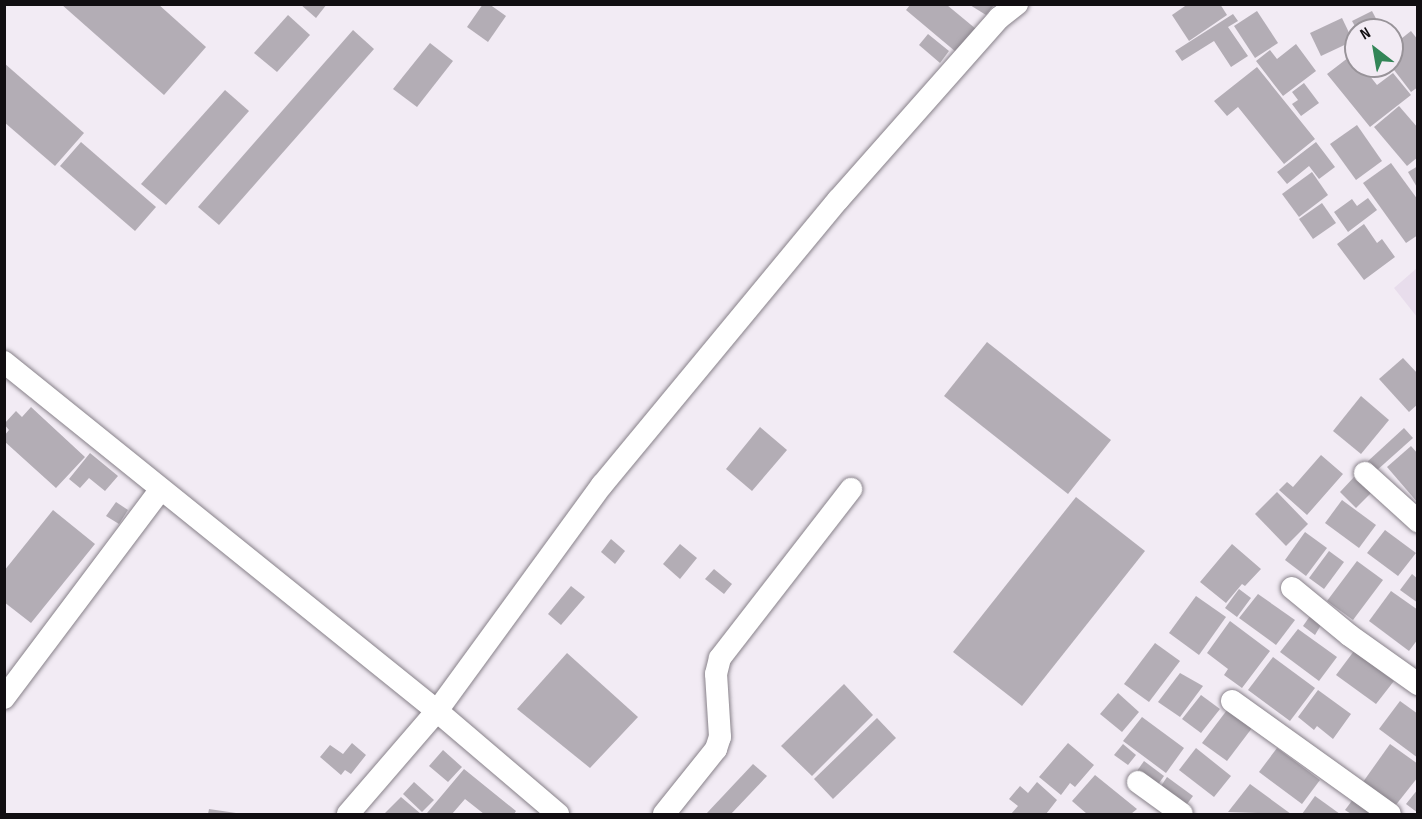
<!DOCTYPE html>
<html>
<head>
<meta charset="utf-8">
<style>
	body { margin:0 }
	#map { position:relative; width:1422px; height:819px; overflow:hidden; background:#f2ebf4; font-family:"Sofia Sans Condensed",sans-serif }
	div>[style] { position:absolute }
	[style*='--x'] { left:calc(var(--x)*1px); top:calc(var(--y)*1px); width:calc(var(--w)*1px); rotate:calc(var(--a)*1deg) }
	.built>* { inset:0; background:#e8ddec }
	.building>* { inset:0; background:#b3adb5 }
	.roads { filter:drop-shadow(0 0 2px #878189) drop-shadow(0 0 2px #878189) }
	.minor>* { height:22px; margin:-11px; padding:0 11px; transform-origin:11px; border-radius:11px; background:#fff }
	span { translate:-50% -50%; white-space:nowrap; text-align:center; line-height:1.15; -webkit-text-stroke:4.5px #f2ebf4; paint-order:stroke }
	.frame { position:absolute; inset:0; border:6px solid #110e11; pointer-events:none }
	.north { position:absolute; left:1344px; top:18px; width:60px; height:60px; box-sizing:border-box; background:#f2ebf4; border:2px solid #989399; border-radius:50%; rotate:329deg; font-size:16px; font-weight:700; line-height:24px; text-align:center; color:#110e11 }
	.north::after { content:''; display:block; margin:auto; width:21px; height:27px; background:#338557; clip-path:polygon(50% 0,100% 100%,50% 72%,0 100%) }
</style>
</head>
<body>
<div id="map">
	<div class="built">
		<i style="clip-path:polygon(1417px 268px,1417px 317px,1394px 288px)"></i>
	</div>
	<div class="building">
		<i style="clip-path:polygon(61px 4px,158px 4px,206px 47px,164px 95px)"></i>
		<i style="clip-path:polygon(300px 4px,327px 4px,316px 18px)"></i>
		<i style="clip-path:polygon(483px 4px,489px 4px,506px 16px,488px 42px,467px 27px)"></i>
		<i style="clip-path:polygon(1188px 4px,1220px 4px,1227px 15px,1189px 41px,1172px 15px)"></i>
		<i style="clip-path:polygon(910px 5px,947px 5px,976px 29px,956px 52px,906px 10px)"></i>
		<i style="clip-path:polygon(970px 5px,994px 5px,986px 15px)"></i>
		<i style="clip-path:polygon(1257px 11px,1278px 43px,1255px 58px,1234px 26px)"></i>
		<i style="clip-path:polygon(1372px 11px,1382px 30px,1357px 30px,1352px 21px)"></i>
		<i style="clip-path:polygon(1233px 14px,1238px 21px,1228px 27px,1248px 56px,1231px 67px,1214px 41px,1182px 61px,1175px 51px)"></i>
		<i style="clip-path:polygon(288px 15px,310px 35px,277px 72px,254px 53px)"></i>
		<i style="clip-path:polygon(1342px 18px,1353px 41px,1321px 56px,1310px 33px)"></i>
		<i style="clip-path:polygon(353px 30px,374px 49px,219px 225px,198px 207px)"></i>
		<i style="clip-path:polygon(1411px 31px,1418px 40px,1418px 87px,1411px 92px,1391px 66px,1392px 46px)"></i>
		<i style="clip-path:polygon(928px 34px,949px 51px,940px 63px,919px 45px)"></i>
		<i style="clip-path:polygon(430px 43px,453px 61px,417px 107px,393px 89px)"></i>
		<i style="clip-path:polygon(1296px 44px,1316px 71px,1283px 96px,1256px 61px,1270px 50px,1277px 59px)"></i>
		<i style="clip-path:polygon(1353px 54px,1356px 58px,1356px 66px,1362px 66px,1377px 85px,1393px 73px,1411px 95px,1370px 127px,1327px 74px)"></i>
		<i style="clip-path:polygon(4px 63px,84px 133px,55px 166px,4px 122px)"></i>
		<i style="clip-path:polygon(1257px 67px,1315px 139px,1284px 164px,1238px 107px,1227px 116px,1214px 101px)"></i>
		<i style="clip-path:polygon(1304px 83px,1319px 103px,1301px 116px,1292px 104px,1298px 100px,1292px 92px)"></i>
		<i style="clip-path:polygon(225px 90px,249px 111px,166px 205px,141px 184px)"></i>
		<i style="clip-path:polygon(1399px 106px,1418px 128px,1418px 157px,1407px 166px,1374px 127px)"></i>
		<i style="clip-path:polygon(1357px 125px,1382px 161px,1356px 180px,1330px 144px)"></i>
		<i style="clip-path:polygon(81px 142px,156px 207px,135px 231px,60px 166px)"></i>
		<i style="clip-path:polygon(1316px 142px,1335px 167px,1319px 179px,1309px 166px,1287px 184px,1277px 172px)"></i>
		<i style="clip-path:polygon(1391px 163px,1418px 200px,1418px 235px,1406px 243px,1363px 183px)"></i>
		<i style="clip-path:polygon(1418px 166px,1418px 189px,1408px 172px)"></i>
		<i style="clip-path:polygon(1312px 172px,1328px 195px,1299px 217px,1282px 194px)"></i>
		<i style="clip-path:polygon(1368px 198px,1377px 210px,1348px 232px,1334px 212px,1352px 199px,1357px 206px)"></i>
		<i style="clip-path:polygon(1322px 203px,1336px 223px,1313px 239px,1299px 219px)"></i>
		<i style="clip-path:polygon(1364px 224px,1377px 243px,1382px 239px,1395px 257px,1364px 280px,1337px 244px)"></i>
		<i style="clip-path:polygon(987px 342px,1111px 440px,1068px 494px,944px 396px)"></i>
		<i style="clip-path:polygon(1403px 358px,1418px 374px,1418px 404px,1409px 412px,1379px 379px)"></i>
		<i style="clip-path:polygon(1361px 396px,1389px 420px,1361px 454px,1333px 431px)"></i>
		<i style="clip-path:polygon(31px 407px,85px 457px,56px 488px,4px 441px,4px 436px,9px 430px,4px 424px,16px 411px,22px 417px)"></i>
		<i style="clip-path:polygon(760px 427px,787px 450px,752px 491px,726px 469px)"></i>
		<i style="clip-path:polygon(1404px 428px,1413px 438px,1376px 471px,1367px 462px)"></i>
		<i style="clip-path:polygon(1411px 446px,1418px 454px,1418px 503px,1387px 467px)"></i>
		<i style="clip-path:polygon(90px 453px,118px 476px,105px 491px,89px 478px,80px 488px,69px 479px)"></i>
		<i style="clip-path:polygon(1321px 455px,1343px 474px,1307px 515px,1279px 490px,1287px 482px,1293px 487px)"></i>
		<i style="clip-path:polygon(1355px 476px,1372px 492px,1356px 508px,1340px 492px)"></i>
		<i style="clip-path:polygon(1277px 492px,1308px 524px,1286px 546px,1255px 514px)"></i>
		<i style="clip-path:polygon(1076px 497px,1145px 551px,1022px 706px,953px 652px)"></i>
		<i style="clip-path:polygon(1342px 500px,1376px 525px,1359px 548px,1325px 523px)"></i>
		<i style="clip-path:polygon(116px 502px,128px 510px,119px 524px,106px 516px)"></i>
		<i style="clip-path:polygon(53px 510px,95px 544px,31px 623px,4px 602px,4px 571px)"></i>
		<i style="clip-path:polygon(1385px 530px,1416px 553px,1398px 576px,1367px 553px)"></i>
		<i style="clip-path:polygon(1305px 532px,1327px 548px,1306px 576px,1285px 560px)"></i>
		<i style="clip-path:polygon(611px 539px,625px 551px,615px 564px,601px 552px)"></i>
		<i style="clip-path:polygon(680px 544px,697px 558px,680px 579px,663px 564px)"></i>
		<i style="clip-path:polygon(1232px 544px,1261px 569px,1245px 586px,1242px 584px,1226px 603px,1200px 582px)"></i>
		<i style="clip-path:polygon(1329px 551px,1344px 562px,1324px 589px,1309px 578px)"></i>
		<i style="clip-path:polygon(1357px 561px,1383px 580px,1353px 620px,1327px 601px)"></i>
		<i style="clip-path:polygon(714px 569px,732px 584px,724px 594px,705px 579px)"></i>
		<i style="clip-path:polygon(1412px 574px,1418px 579px,1418px 603px,1400px 590px)"></i>
		<i style="clip-path:polygon(571px 586px,585px 597px,561px 625px,548px 614px)"></i>
		<i style="clip-path:polygon(1239px 589px,1251px 598px,1237px 617px,1225px 608px)"></i>
		<i style="clip-path:polygon(1391px 591px,1418px 610px,1418px 639px,1409px 651px,1369px 621px)"></i>
		<i style="clip-path:polygon(1258px 594px,1295px 620px,1276px 645px,1239px 618px)"></i>
		<i style="clip-path:polygon(1196px 596px,1226px 617px,1199px 655px,1169px 633px)"></i>
		<i style="clip-path:polygon(1310px 616px,1321px 625px,1315px 635px,1303px 626px)"></i>
		<i style="clip-path:polygon(1230px 621px,1270px 651px,1242px 688px,1224px 675px,1228px 669px,1207px 653px)"></i>
		<i style="clip-path:polygon(1298px 629px,1337px 657px,1319px 681px,1280px 652px)"></i>
		<i style="clip-path:polygon(1155px 643px,1180px 661px,1149px 702px,1124px 684px)"></i>
		<i style="clip-path:polygon(1354px 651px,1394px 681px,1376px 704px,1336px 675px)"></i>
		<i style="clip-path:polygon(567px 653px,638px 717px,590px 768px,517px 709px)"></i>
		<i style="clip-path:polygon(1273px 657px,1315px 688px,1290px 721px,1248px 690px)"></i>
		<i style="clip-path:polygon(1180px 673px,1203px 686px,1180px 717px,1158px 702px)"></i>
		<i style="clip-path:polygon(844px 684px,873px 715px,812px 776px,781px 746px)"></i>
		<i style="clip-path:polygon(1318px 690px,1351px 714px,1333px 739px,1317px 726px,1314px 730px,1298px 717px)"></i>
		<i style="clip-path:polygon(1118px 693px,1139px 712px,1122px 732px,1100px 714px)"></i>
		<i style="clip-path:polygon(1201px 695px,1220px 709px,1201px 733px,1182px 719px)"></i>
		<i style="clip-path:polygon(1400px 701px,1418px 714px,1418px 758px,1379px 729px)"></i>
		<i style="clip-path:polygon(1227px 710px,1252px 728px,1227px 761px,1202px 743px)"></i>
		<i style="clip-path:polygon(1142px 717px,1184px 748px,1166px 773px,1123px 741px)"></i>
		<i style="clip-path:polygon(877px 718px,896px 738px,833px 799px,814px 779px)"></i>
		<i style="clip-path:polygon(352px 743px,366px 755px,351px 774px,345px 770px,341px 775px,320px 757px,330px 745px,343px 754px)"></i>
		<i style="clip-path:polygon(1068px 743px,1094px 765px,1075px 787px,1070px 783px,1061px 795px,1039px 777px)"></i>
		<i style="clip-path:polygon(1123px 744px,1136px 755px,1128px 765px,1114px 755px)"></i>
		<i style="clip-path:polygon(1390px 744px,1418px 764px,1418px 777px,1395px 806px,1363px 782px)"></i>
		<i style="clip-path:polygon(1196px 748px,1231px 776px,1214px 797px,1179px 770px)"></i>
		<i style="clip-path:polygon(1277px 748px,1320px 780px,1302px 804px,1259px 772px)"></i>
		<i style="clip-path:polygon(443px 750px,462px 767px,448px 782px,429px 766px)"></i>
		<i style="clip-path:polygon(1144px 761px,1164px 776px,1157px 786px,1137px 771px)"></i>
		<i style="clip-path:polygon(753px 764px,767px 776px,731px 814px,706px 814px)"></i>
		<i style="clip-path:polygon(464px 769px,516px 811px,514px 814px,484px 814px,465px 799px,452px 814px,427px 813px)"></i>
		<i style="clip-path:polygon(1095px 775px,1137px 809px,1131px 814px,1087px 814px,1072px 801px)"></i>
		<i style="clip-path:polygon(1167px 777px,1193px 796px,1184px 808px,1159px 789px)"></i>
		<i style="clip-path:polygon(414px 782px,434px 800px,422px 812px,403px 794px)"></i>
		<i style="clip-path:polygon(1037px 782px,1057px 800px,1046px 814px,1011px 814px,1018px 806px,1009px 799px,1020px 786px,1028px 793px)"></i>
		<i style="clip-path:polygon(1250px 784px,1291px 814px,1228px 812px)"></i>
		<i style="clip-path:polygon(1418px 789px,1418px 813px,1406px 804px)"></i>
		<i style="clip-path:polygon(1315px 796px,1340px 814px,1302px 814px)"></i>
		<i style="clip-path:polygon(401px 797px,421px 814px,384px 814px)"></i>
		<i style="clip-path:polygon(1354px 798px,1377px 814px,1351px 814px,1345px 810px)"></i>
		<i style="clip-path:polygon(209px 809px,236px 813px,236px 814px,208px 814px)"></i>
	</div>
	<div class="roads">
		<div class="minor">
			<i style="--x:4;--y:362;--w:556;--a:38.87"></i>
			<i style="--x:437;--y:711;--w:159;--a:40.4"></i>
			<i style="--x:1365;--y:473;--w:72;--a:42.2"></i>
			<i style="--x:1292;--y:588;--w:74;--a:39.5"></i>
			<i style="--x:1349;--y:635;--w:85;--a:35.4"></i>
			<i style="--x:4;--y:698;--w:261;--a:-53.1"></i>
			<i style="--x:1232;--y:701;--w:194;--a:35.6"></i>
			<i style="--x:1138;--y:782;--w:54;--a:36"></i>
			<i style="--x:348;--y:814;--w:136;--a:-49.2"></i>
			<i style="--x:437;--y:711;--w:280;--a:-53.9"></i>
			<i style="--x:602;--y:485;--w:370;--a:-50.4"></i>
			<i style="--x:838;--y:200;--w:243;--a:-48.5"></i>
			<i style="--x:999;--y:18;--w:23;--a:-38"></i>
			<i style="--x:664;--y:814;--w:83;--a:-51.3"></i>
			<i style="--x:716;--y:749;--w:13;--a:-72"></i>
			<i style="--x:720;--y:737;--w:63;--a:-93.6"></i>
			<i style="--x:716;--y:674;--w:16;--a:-76"></i>
			<i style="--x:720;--y:658;--w:214;--a:-52.2"></i>
		</div>
	</div>
	<div class="frame"></div>
	<div class="north">N</div>
</div>
</body>
</html>
